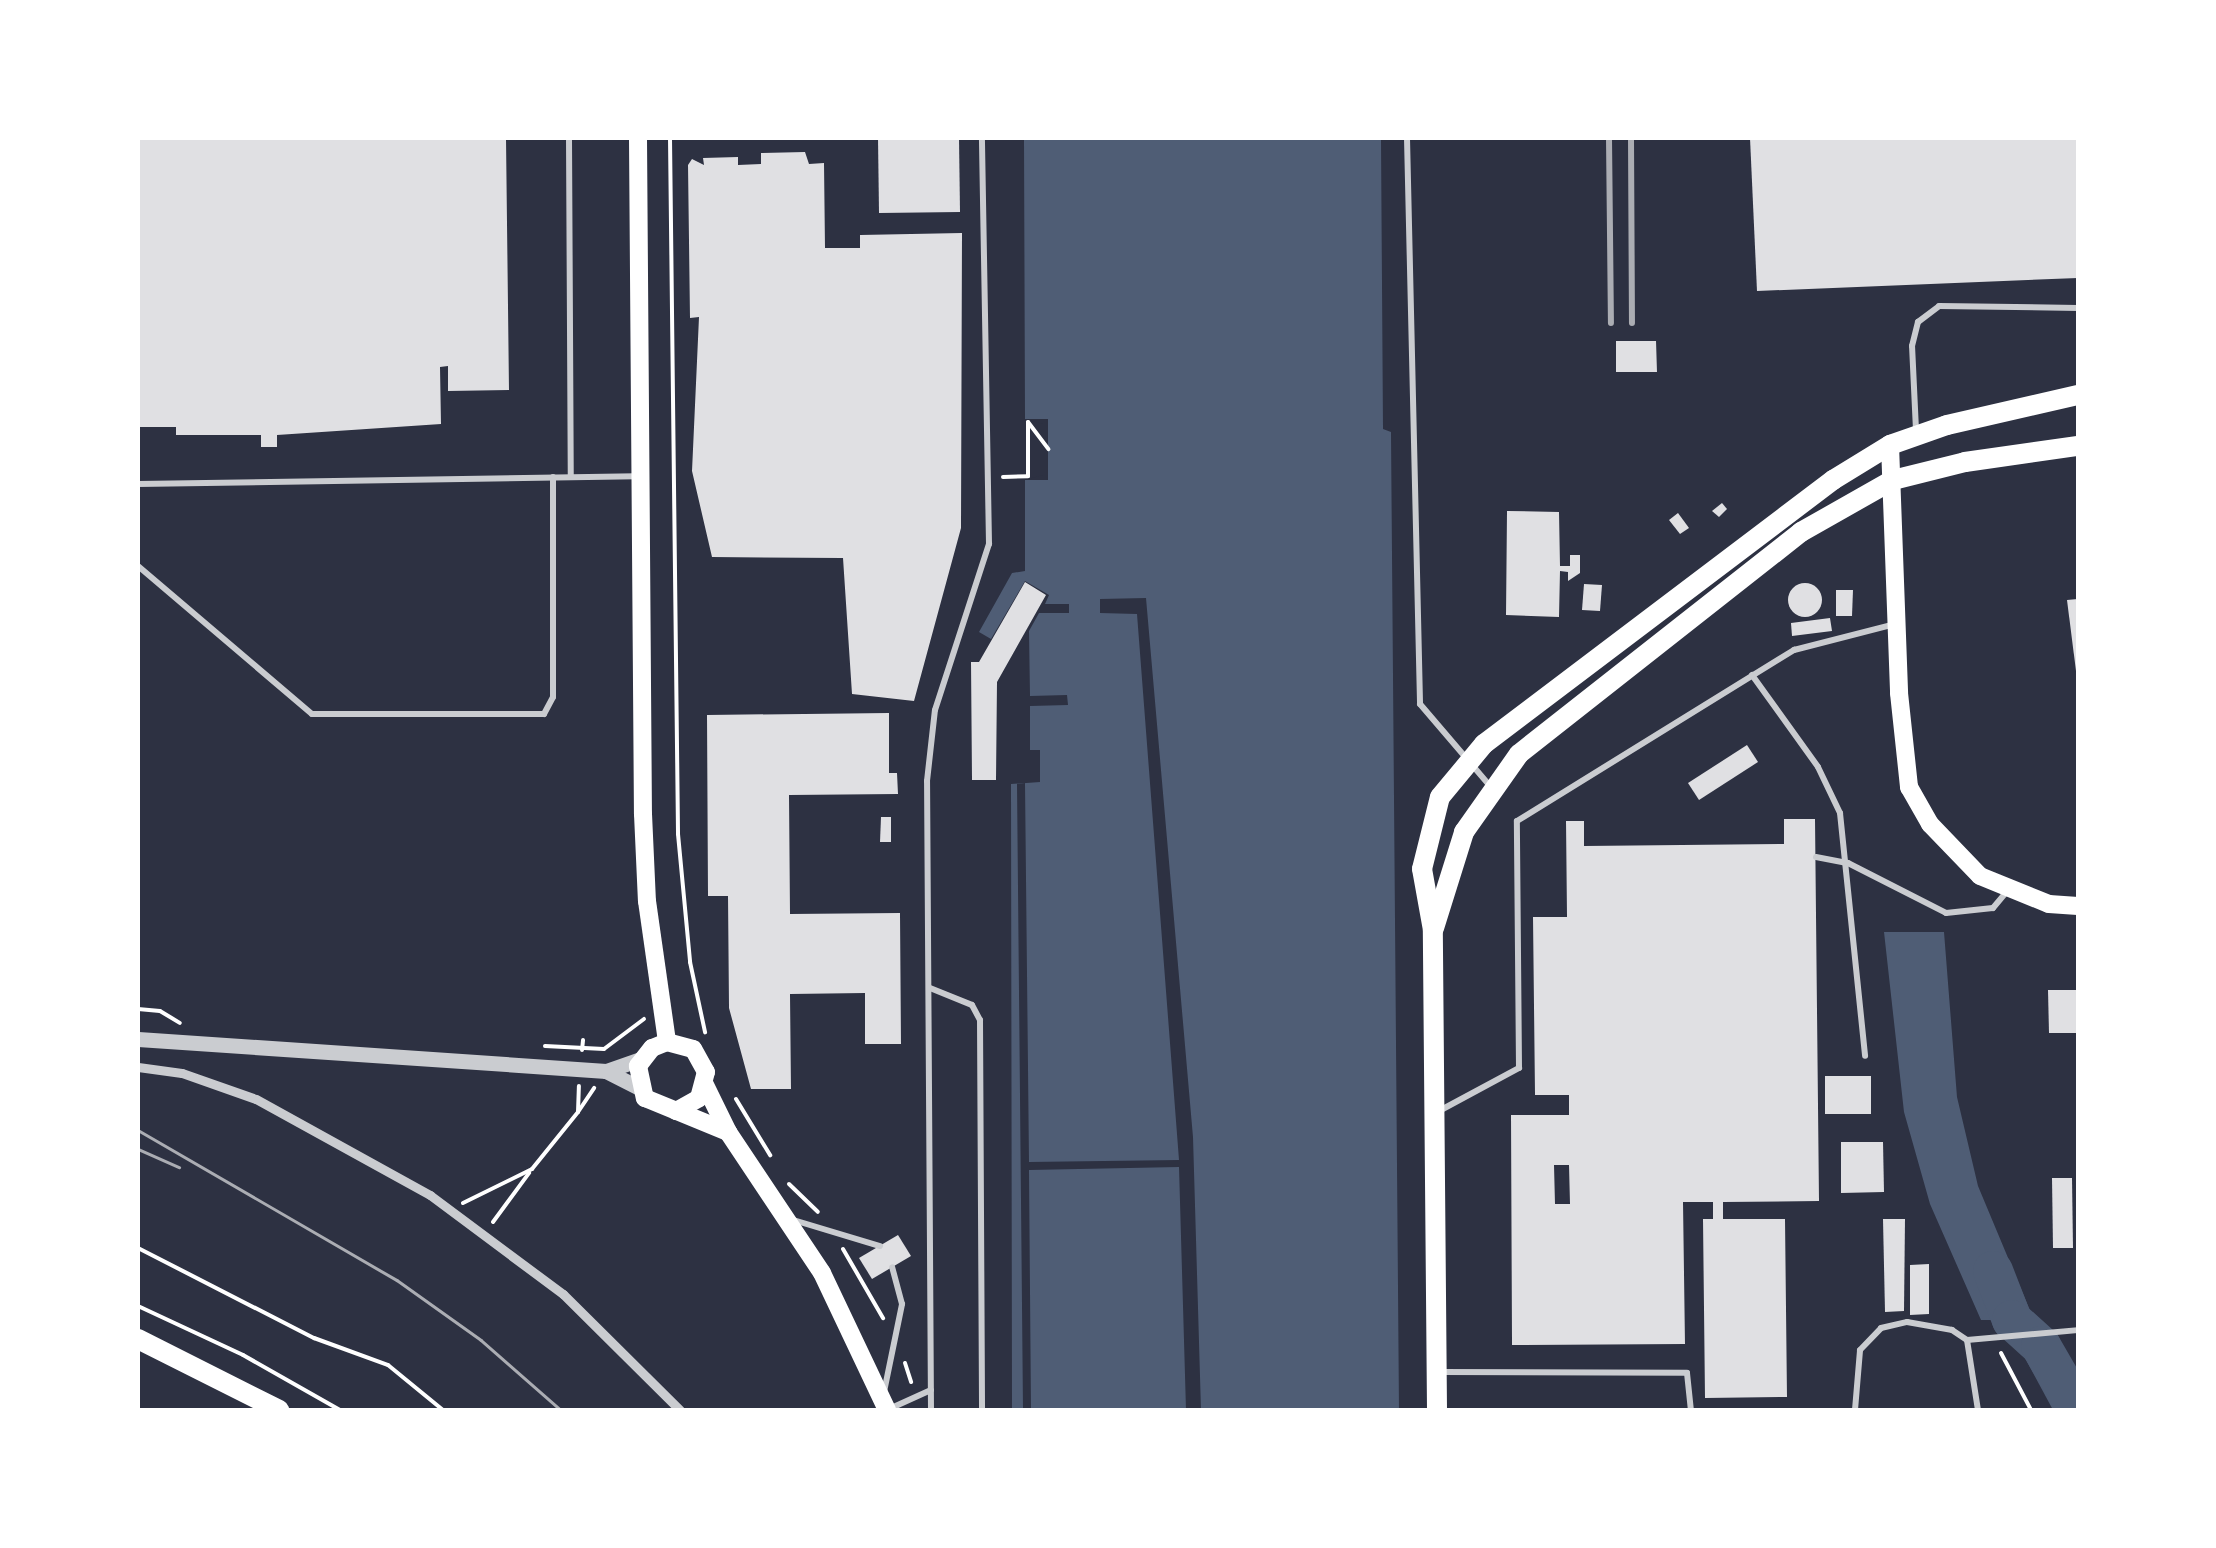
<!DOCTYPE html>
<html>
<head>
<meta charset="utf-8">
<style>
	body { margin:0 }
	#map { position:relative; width:2216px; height:1548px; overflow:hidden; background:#2d3142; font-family:"Roboto Condensed",sans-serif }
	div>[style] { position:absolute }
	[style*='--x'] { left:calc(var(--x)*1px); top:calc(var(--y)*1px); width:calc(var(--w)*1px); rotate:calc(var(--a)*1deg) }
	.water>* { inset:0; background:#4f5d75 }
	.pier>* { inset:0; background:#2d3142 }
	.river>* { height:40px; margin:-20px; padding:0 20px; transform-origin:20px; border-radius:20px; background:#4f5d75 }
	.building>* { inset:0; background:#e0e0e3 }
	.round { border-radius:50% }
	.path>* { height:4px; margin:-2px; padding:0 2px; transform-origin:2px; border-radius:2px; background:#fff }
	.service>* { height:6px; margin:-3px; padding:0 3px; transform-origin:3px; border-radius:3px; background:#caccd0 }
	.pedestrian>* { height:9px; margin:-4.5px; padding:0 4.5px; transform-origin:4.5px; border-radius:4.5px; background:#caccd0 }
	.tertiary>* { height:15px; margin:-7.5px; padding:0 7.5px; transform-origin:7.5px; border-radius:7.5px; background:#caccd0 }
	.secondary>* { height:18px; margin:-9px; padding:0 9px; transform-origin:9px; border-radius:9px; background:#fff }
	.primary>* { height:20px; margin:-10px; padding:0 10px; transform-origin:10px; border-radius:10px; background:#fff }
	.tram>* { height:2.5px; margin:-1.25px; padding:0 1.25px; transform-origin:1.25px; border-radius:1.25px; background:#abadb3 }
	.rail>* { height:6px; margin:-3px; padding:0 3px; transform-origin:3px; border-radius:3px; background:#abadb3 }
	span { translate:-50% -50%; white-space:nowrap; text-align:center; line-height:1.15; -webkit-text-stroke:9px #fff; paint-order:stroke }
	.frame { position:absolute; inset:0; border:140px solid #fff; pointer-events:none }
</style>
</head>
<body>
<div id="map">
	<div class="water">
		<i style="clip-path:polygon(1024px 138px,1381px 138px,1383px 429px,1391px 432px,1399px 1410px,1012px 1410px,1011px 784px,1040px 782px,1040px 750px,1030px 750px,1030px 706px,1068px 705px,1067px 695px,1030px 696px,1029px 631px,1039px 613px,1069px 613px,1069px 604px,1045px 604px,1049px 595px,1025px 581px,991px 639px,979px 632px,1012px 573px,1025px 571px,1025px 480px,1047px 480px,1048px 420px,1025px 419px)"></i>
		<i style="clip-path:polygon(1884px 932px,1944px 932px,1957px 1097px,1978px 1186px,2034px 1320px,1981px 1320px,1930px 1204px,1904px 1112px)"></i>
		<i style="clip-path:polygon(2062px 1345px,2078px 1376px,2078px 1410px,2053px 1410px,2019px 1347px)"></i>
	</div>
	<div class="pier">
		<i style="clip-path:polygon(1025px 419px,1048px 419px,1048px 480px,1025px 480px,1043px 475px,1043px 424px)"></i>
		<i style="clip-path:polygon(1146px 598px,1193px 1137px,1201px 1410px,1186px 1410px,1179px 1167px,1029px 1170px,1031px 1410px,1023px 1410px,1017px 784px,1025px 783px,1029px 1162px,1179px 1160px,1137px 614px,1100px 613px,1100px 599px)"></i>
	</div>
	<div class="river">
		<i style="--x:1993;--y:1271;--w:53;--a:68.8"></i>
		<i style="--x:2012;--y:1320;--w:39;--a:42"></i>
		<i style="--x:2041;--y:1346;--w:74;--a:60"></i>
	</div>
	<div class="building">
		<i style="clip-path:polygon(138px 138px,506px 138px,509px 390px,448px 391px,448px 366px,440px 367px,441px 424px,277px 435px,277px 447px,261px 447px,261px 435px,176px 435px,176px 427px,138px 427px)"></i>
		<i style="clip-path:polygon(878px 138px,959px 138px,960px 212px,879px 213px)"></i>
		<i style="clip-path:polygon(1750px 138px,2078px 138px,2078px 278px,1757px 291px)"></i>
		<i style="clip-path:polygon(805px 152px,809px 164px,824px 163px,825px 248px,860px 248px,860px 235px,962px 233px,961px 528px,914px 701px,852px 694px,843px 558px,712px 557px,692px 471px,699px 317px,690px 318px,688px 165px,692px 159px,704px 165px,703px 158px,738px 157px,738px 165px,761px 164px,761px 153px)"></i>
		<i style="clip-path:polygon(1616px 341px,1656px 341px,1657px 372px,1616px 372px)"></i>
		<i style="clip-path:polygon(1722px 503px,1727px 509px,1719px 517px,1712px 511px)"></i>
		<i style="clip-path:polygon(1507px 511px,1559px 512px,1560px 566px,1570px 566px,1570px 555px,1580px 555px,1580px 573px,1568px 581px,1568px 572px,1560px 571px,1559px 617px,1506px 615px)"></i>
		<i style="clip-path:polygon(1678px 513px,1689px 528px,1680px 534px,1669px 520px)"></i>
		<i style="clip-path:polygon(1025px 582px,1046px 595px,997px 682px,996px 780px,972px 780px,971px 662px,979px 662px)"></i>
		<i class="round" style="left:1788px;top:583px;width:34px;height:34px"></i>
		<i style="clip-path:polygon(1584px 584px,1602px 585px,1600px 611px,1582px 610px)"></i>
		<i style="clip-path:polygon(1836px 590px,1853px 590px,1852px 616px,1836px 616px)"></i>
		<i style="clip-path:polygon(2078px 599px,2078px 671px,2076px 671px,2067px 600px)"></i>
		<i style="clip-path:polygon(1830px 618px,1832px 631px,1792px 636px,1791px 623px)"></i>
		<i style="clip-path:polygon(889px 713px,889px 773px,897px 773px,898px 794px,789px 795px,790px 914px,900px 913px,901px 1044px,865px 1044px,865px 993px,790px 994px,791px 1089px,751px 1089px,729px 1008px,728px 896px,708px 896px,707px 715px)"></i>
		<i style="clip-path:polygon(1747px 745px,1758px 762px,1699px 800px,1688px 783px)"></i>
		<i style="clip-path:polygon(881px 817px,891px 817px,891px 842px,880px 842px)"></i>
		<i style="clip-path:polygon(evenodd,1784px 819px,1815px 819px,1819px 1201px,1723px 1202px,1723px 1219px,1785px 1219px,1787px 1397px,1705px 1398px,1703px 1219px,1713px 1219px,1713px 1202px,1683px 1202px,1685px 1344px,1512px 1345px,1511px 1115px,1569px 1115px,1569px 1095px,1535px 1095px,1533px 917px,1567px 917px,1566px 821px,1584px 821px,1584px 846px,1784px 844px,1784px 819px,1554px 1165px,1569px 1165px,1570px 1204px,1555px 1204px,1554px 1165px)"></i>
		<i style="clip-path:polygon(2048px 990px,2078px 990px,2078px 1033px,2049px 1033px)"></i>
		<i style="clip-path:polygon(1825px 1076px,1871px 1076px,1871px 1114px,1825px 1114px)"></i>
		<i style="clip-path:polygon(1841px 1142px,1883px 1142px,1884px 1192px,1841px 1193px)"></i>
		<i style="clip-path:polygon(2052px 1178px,2072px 1178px,2073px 1248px,2053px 1248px)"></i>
		<i style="clip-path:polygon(1883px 1219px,1905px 1219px,1904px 1311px,1885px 1312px)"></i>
		<i style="clip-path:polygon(898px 1235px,911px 1256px,872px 1279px,859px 1258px)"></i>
		<i style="clip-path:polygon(1929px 1264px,1929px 1314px,1910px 1315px,1910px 1265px)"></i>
	</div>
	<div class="path">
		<i style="--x:670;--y:138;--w:696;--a:89.34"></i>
		<i style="--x:678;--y:834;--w:129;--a:84.6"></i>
		<i style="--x:690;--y:962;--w:72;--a:77.9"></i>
		<i style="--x:1003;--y:477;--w:25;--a:-2"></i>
		<i style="--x:1028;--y:476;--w:54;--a:-90"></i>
		<i style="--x:1028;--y:422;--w:34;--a:53"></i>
		<i style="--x:138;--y:1009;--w:22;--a:5"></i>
		<i style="--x:160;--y:1011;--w:23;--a:31"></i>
		<i style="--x:545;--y:1046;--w:59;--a:2.9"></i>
		<i style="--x:604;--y:1049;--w:50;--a:-36.9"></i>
		<i style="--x:582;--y:1050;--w:10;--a:-84"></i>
		<i style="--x:736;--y:1099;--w:66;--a:58.7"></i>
		<i style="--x:578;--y:1112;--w:29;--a:-56"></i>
		<i style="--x:789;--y:1184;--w:40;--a:44"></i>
		<i style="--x:463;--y:1203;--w:77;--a:-26.2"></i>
		<i style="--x:532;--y:1169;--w:73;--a:-51.1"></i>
		<i style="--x:578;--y:1112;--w:26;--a:-88"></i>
		<i style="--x:493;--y:1222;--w:61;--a:-53.7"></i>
		<i style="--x:138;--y:1248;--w:198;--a:27.1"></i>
		<i style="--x:314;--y:1338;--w:79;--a:20"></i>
		<i style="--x:388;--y:1365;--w:71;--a:39.3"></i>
		<i style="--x:843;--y:1249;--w:80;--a:59.9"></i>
		<i style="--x:138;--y:1306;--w:116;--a:25"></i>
		<i style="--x:243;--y:1355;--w:112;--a:29.6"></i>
		<i style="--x:2001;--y:1353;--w:64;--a:62.2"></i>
		<i style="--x:905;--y:1363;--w:20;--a:72"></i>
	</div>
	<div class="service">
		<i style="--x:569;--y:138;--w:339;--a:89.7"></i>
		<i style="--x:1407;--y:138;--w:566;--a:88.68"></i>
		<i style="--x:1420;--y:704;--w:108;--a:49.5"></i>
		<i style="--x:1916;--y:430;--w:84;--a:-92.7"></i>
		<i style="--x:1912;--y:346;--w:25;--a:-76"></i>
		<i style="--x:1918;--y:322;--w:26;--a:-37"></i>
		<i style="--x:1939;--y:306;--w:139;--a:0.8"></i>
		<i style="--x:138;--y:484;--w:498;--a:-0.9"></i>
		<i style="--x:138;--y:566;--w:228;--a:40.4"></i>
		<i style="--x:312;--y:714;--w:232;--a:0"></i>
		<i style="--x:544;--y:714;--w:19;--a:-62"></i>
		<i style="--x:553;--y:697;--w:220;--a:-90"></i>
		<i style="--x:1752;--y:675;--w:113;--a:54.3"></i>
		<i style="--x:1818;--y:767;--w:51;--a:64.4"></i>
		<i style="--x:1840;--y:813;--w:244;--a:84.1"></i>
		<i style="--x:1816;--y:857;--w:33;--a:11"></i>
		<i style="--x:1848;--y:863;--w:110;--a:27"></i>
		<i style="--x:1946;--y:913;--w:47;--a:-6.1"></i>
		<i style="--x:1993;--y:908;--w:23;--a:-50"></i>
		<i style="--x:930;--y:988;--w:45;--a:22"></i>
		<i style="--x:972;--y:1005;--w:17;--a:62"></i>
		<i style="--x:980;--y:1020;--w:390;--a:89.7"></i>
		<i style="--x:1439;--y:1111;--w:91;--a:-28.3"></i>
		<i style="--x:1519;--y:1068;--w:247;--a:-90.5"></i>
		<i style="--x:1517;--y:821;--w:326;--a:-31.7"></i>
		<i style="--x:1794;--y:650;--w:104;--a:-14.4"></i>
		<i style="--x:790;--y:1219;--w:94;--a:16.7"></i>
		<i style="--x:1967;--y:1340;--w:111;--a:-5.1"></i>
		<i style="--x:1441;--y:1372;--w:246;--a:0.2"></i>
		<i style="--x:1687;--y:1373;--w:37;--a:84"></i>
		<i style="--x:884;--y:1392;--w:90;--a:-78.4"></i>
		<i style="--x:902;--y:1304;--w:38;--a:-105"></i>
		<i style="--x:889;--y:1409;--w:46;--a:-24.3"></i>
		<i style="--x:931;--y:1410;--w:629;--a:-90.36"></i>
		<i style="--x:927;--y:781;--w:71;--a:-83.6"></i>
		<i style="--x:935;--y:710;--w:175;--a:-72"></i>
		<i style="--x:989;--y:544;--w:406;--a:-91"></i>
		<i style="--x:1855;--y:1410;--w:60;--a:-85.2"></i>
		<i style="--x:1860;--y:1350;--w:30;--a:-46"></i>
		<i style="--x:1881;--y:1328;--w:27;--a:-13"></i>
		<i style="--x:1907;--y:1322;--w:46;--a:10.1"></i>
		<i style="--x:1952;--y:1330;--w:18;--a:34"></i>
		<i style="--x:1967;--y:1340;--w:71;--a:81.1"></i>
	</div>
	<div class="pedestrian">
		<i style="--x:138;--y:1067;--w:44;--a:7.8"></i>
		<i style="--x:182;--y:1073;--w:78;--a:19.4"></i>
		<i style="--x:256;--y:1099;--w:199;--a:28.9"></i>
		<i style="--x:430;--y:1195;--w:166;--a:36.7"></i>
		<i style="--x:563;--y:1294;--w:165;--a:44.8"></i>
	</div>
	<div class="tertiary">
		<i style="--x:138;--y:1039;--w:469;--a:3.9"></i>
		<i style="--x:606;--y:1071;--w:37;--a:-19"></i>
		<i style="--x:606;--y:1071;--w:37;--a:27"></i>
	</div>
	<div class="secondary">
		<i style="--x:638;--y:138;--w:676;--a:89.58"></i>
		<i style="--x:643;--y:814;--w:87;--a:87.4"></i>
		<i style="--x:647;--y:901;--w:142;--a:81.9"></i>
		<i style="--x:1890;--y:445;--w:248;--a:87.9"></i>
		<i style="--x:1899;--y:693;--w:95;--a:83.9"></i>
		<i style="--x:1909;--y:787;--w:43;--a:60.4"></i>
		<i style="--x:1930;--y:824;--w:72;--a:46.1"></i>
		<i style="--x:1980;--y:876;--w:74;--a:22.1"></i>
		<i style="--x:2049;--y:904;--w:29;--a:4"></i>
		<i style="--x:705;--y:1085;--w:52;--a:63.9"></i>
		<i style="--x:728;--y:1132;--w:169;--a:56.3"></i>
		<i style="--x:822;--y:1273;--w:152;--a:64.6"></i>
		<i style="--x:676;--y:1111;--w:26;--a:-29"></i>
		<i style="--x:699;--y:1098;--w:27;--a:-75"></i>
		<i style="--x:706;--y:1072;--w:26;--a:-119"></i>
		<i style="--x:693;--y:1049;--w:27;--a:-165"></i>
		<i style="--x:667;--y:1042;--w:16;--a:158"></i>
		<i style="--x:652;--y:1048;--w:23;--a:128"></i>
		<i style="--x:638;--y:1066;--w:33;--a:78"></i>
		<i style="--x:645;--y:1098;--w:90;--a:22.3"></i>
	</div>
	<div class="primary">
		<i style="--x:1434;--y:928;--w:101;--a:-72.6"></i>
		<i style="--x:1464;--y:832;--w:95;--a:-54.8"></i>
		<i style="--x:1519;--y:754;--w:359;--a:-38.2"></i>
		<i style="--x:1801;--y:532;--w:106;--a:-29.5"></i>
		<i style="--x:1893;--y:480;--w:74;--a:-14"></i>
		<i style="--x:1965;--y:462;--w:114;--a:-8.1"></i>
		<i style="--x:138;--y:1339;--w:158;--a:26.7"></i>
		<i style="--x:1437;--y:1410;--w:480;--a:-90.5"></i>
		<i style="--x:1433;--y:930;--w:62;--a:-100.2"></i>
		<i style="--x:1422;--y:869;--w:74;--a:-76"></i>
		<i style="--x:1440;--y:797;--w:69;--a:-50.3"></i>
		<i style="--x:1484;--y:744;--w:438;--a:-37.1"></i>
		<i style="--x:1833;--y:480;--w:67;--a:-31.6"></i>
		<i style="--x:1890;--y:445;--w:60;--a:-19.3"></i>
		<i style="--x:1947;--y:425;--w:134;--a:-12.9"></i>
	</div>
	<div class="tram">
		<i style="--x:138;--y:1130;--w:299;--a:30.1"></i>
		<i style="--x:397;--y:1280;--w:103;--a:35.5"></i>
		<i style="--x:481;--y:1340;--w:106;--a:41.2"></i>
		<i style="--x:138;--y:1149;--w:45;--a:23.7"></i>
	</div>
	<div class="rail">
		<i style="--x:1609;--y:138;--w:185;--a:89.4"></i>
		<i style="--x:1631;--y:138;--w:185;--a:89.7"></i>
	</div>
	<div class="frame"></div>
</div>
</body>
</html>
